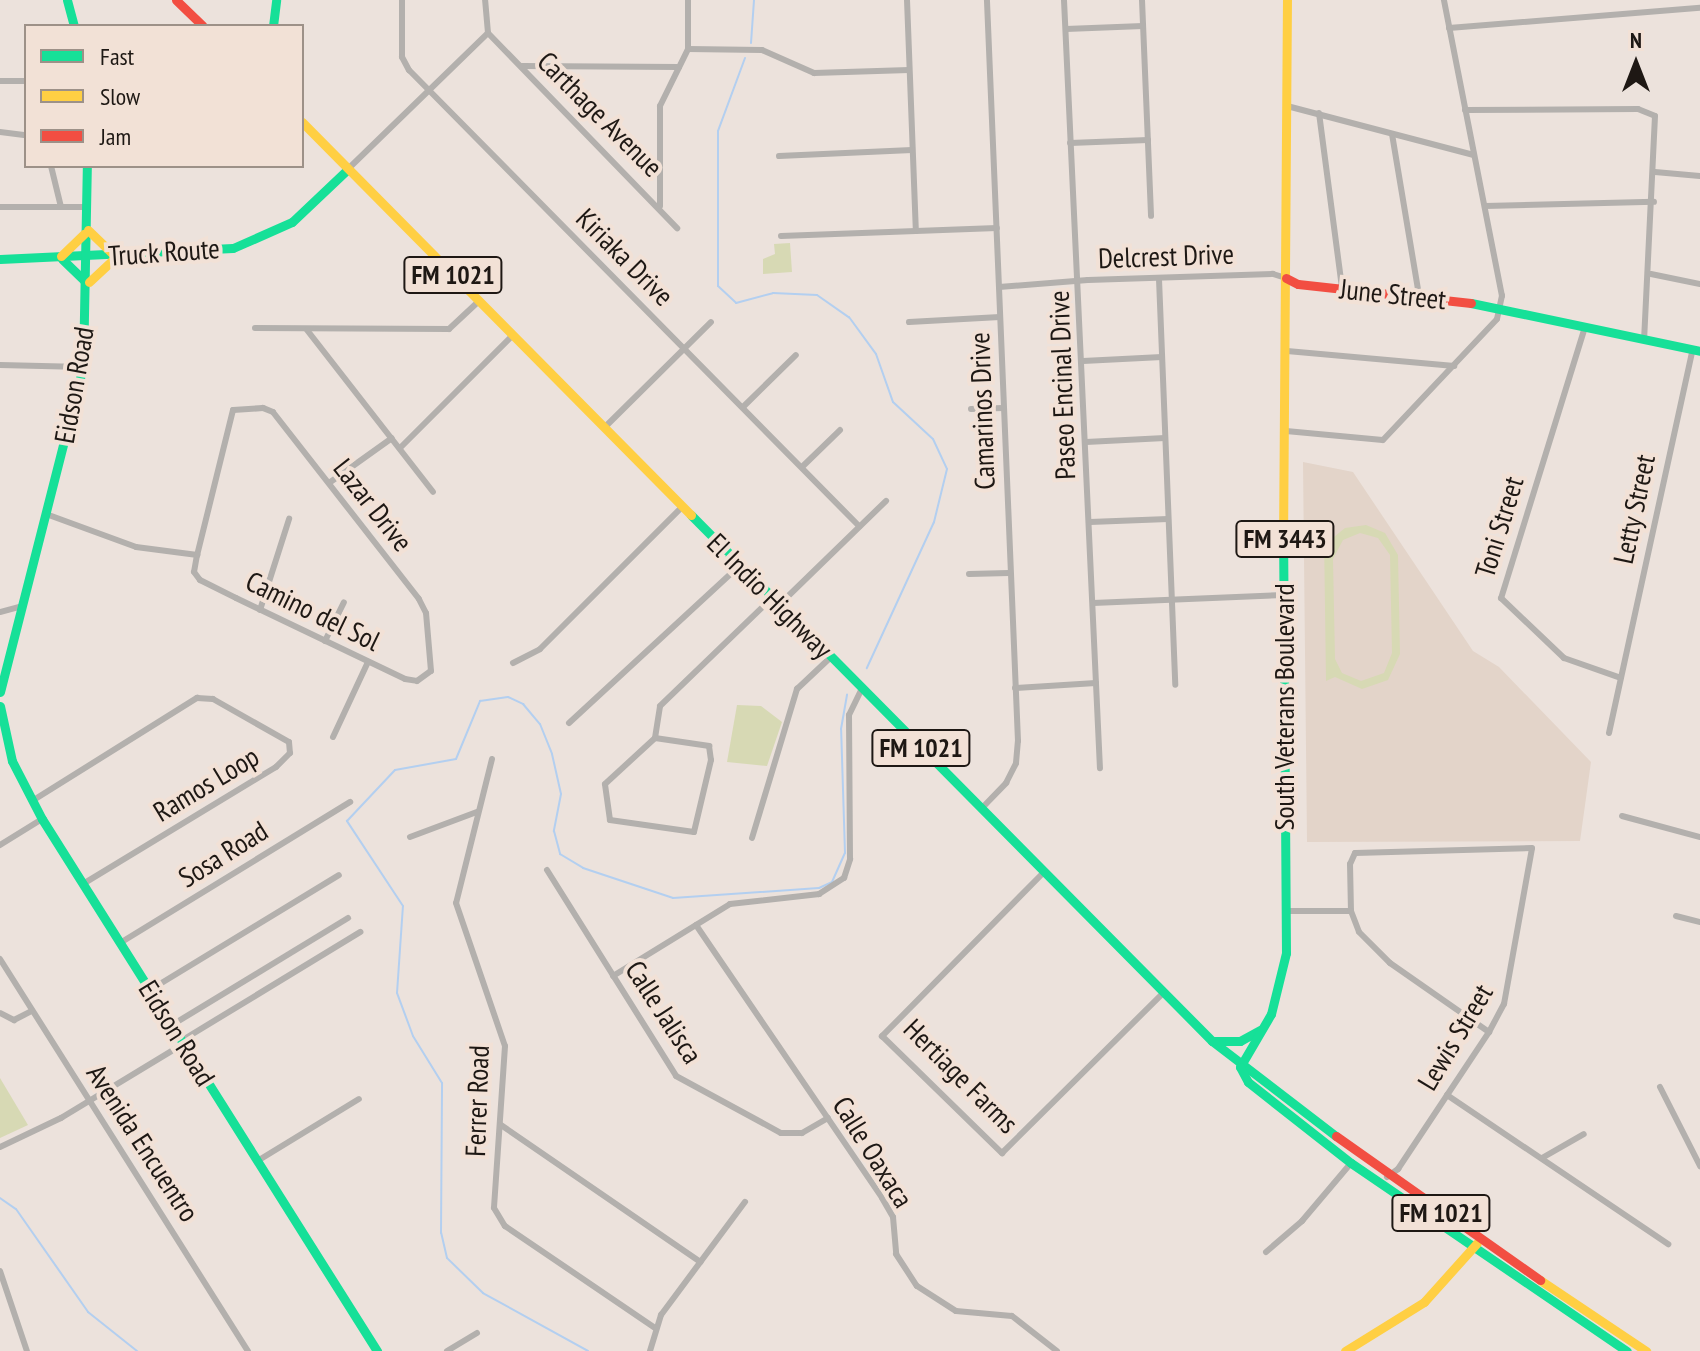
<!DOCTYPE html>
<html>
<head>
<meta charset="utf-8">
<style>
	body { margin:0 }
	#map { position:relative; width:1700px; height:1351px; overflow:hidden; background:#ece2dc; font-family:"PT Sans Narrow",sans-serif }
	div>[style] { position:absolute }
	[style*='--x'] { left:calc(var(--x)*1px); top:calc(var(--y)*1px); width:calc(var(--w)*1px); rotate:calc(var(--a)*1deg) }
	.education>* { inset:0; background:#e3d4c9 }
	.green>* { inset:0; background:#d7d9b4 }
	.stream>* { height:2px; margin:-1px; padding:0 1px; transform-origin:1px; border-radius:1px; background:#b3cff0 }
	.street>* { height:6px; margin:-3px; padding:0 3px; transform-origin:3px; border-radius:3px; background:#b3b0ad }
	.fast>* { height:9px; margin:-4.5px; padding:0 4.5px; transform-origin:4.5px; border-radius:4.5px; background:#16e098 }
	.slow>* { height:9px; margin:-4.5px; padding:0 4.5px; transform-origin:4.5px; border-radius:4.5px; background:#ffcf43 }
	.jam>* { height:9px; margin:-4.5px; padding:0 4.5px; transform-origin:4.5px; border-radius:4.5px; background:#f24e42 }
	span { translate:-50% -50%; white-space:nowrap; text-align:center; line-height:1.15; -webkit-text-stroke:8px #f2e1d6; paint-order:stroke }
	.shield-label span { padding:2px 6px; background:#f2e1d6; border:2px solid; border-radius:6px; -webkit-text-stroke-width:0 }
	.shield-label { font-size:26px; color:#1e1814; font-weight:700 }
	.street-label { font-size:28px; color:#1e1814 }
	.legend { position:absolute; left:24px; top:24px; width:280px; height:144px; box-sizing:border-box; background:#f2e1d6; border:2px solid #9d9188; margin:0; padding:10px 14px; list-style:none; font-size:24px; color:#1e1814 }
	.legend li { display:flex; align-items:center; gap:16px; height:40px }
	.legend b { width:40px; border:2px solid #9d9188 }
	.north { position:absolute; left:1596px; top:24px; width:80px; height:80px; -webkit-text-stroke:6px #f2e1d6; paint-order:stroke; rotate:0deg; font-size:22px; font-weight:700; line-height:32px; text-align:center; color:#1e1814 }
	.north::after { content:''; display:block; margin:auto; width:28px; height:36px; background:#1e1814; clip-path:polygon(50% 0,100% 100%,50% 72%,0 100%) }
</style>
</head>
<body>
<div id="map">
	<div class="education">
		<i style="clip-path:polygon(1303px 462px,1353px 472px,1473px 651px,1499px 667px,1591px 762px,1580px 841px,1307px 842px)"></i>
	</div>
	<div class="green">
		<i style="clip-path:polygon(790px 243px,792px 272px,763px 274px,763px 259px,775px 254px,774px 244px)"></i>
		<i style="clip-path:polygon(evenodd,1366px 525px,1385px 533px,1398px 555px,1400px 654px,1388px 680px,1362px 689px,1335px 677px,1326px 681px,1324px 535px,1334px 537px,1345px 528px,1366px 525px,1360px 533px,1378px 538px,1390px 555px,1392px 653px,1384px 673px,1361px 681px,1342px 673px,1335px 659px,1333px 559px,1343px 540px,1360px 533px)"></i>
		<i style="clip-path:polygon(737px 705px,761px 706px,782px 722px,767px 766px,727px 762px)"></i>
		<i style="clip-path:polygon(0 1078px,28px 1125px,0 1138px)"></i>
	</div>
	<div class="stream">
		<i style="--x:751;--y:43;--w:43;--a:-86"></i>
		<i style="--x:745;--y:58;--w:78;--a:110.3"></i>
		<i style="--x:718;--y:131;--w:155;--a:90"></i>
		<i style="--x:718;--y:286;--w:25;--a:43"></i>
		<i style="--x:736;--y:303;--w:38;--a:-15"></i>
		<i style="--x:773;--y:293;--w:44;--a:2.6"></i>
		<i style="--x:817;--y:295;--w:39;--a:35"></i>
		<i style="--x:849;--y:317;--w:46;--a:53.9"></i>
		<i style="--x:876;--y:354;--w:51;--a:70.5"></i>
		<i style="--x:893;--y:402;--w:54;--a:42.8"></i>
		<i style="--x:933;--y:439;--w:33;--a:65"></i>
		<i style="--x:947;--y:469;--w:55;--a:103.8"></i>
		<i style="--x:934;--y:522;--w:161;--a:114.7"></i>
		<i style="--x:0;--y:1198;--w:19;--a:35"></i>
		<i style="--x:16;--y:1209;--w:126;--a:55"></i>
		<i style="--x:88;--y:1312;--w:63;--a:38.5"></i>
		<i style="--x:588;--y:1351;--w:120;--a:-151.1"></i>
		<i style="--x:483;--y:1293;--w:50;--a:-135.8"></i>
		<i style="--x:447;--y:1258;--w:26;--a:-103"></i>
		<i style="--x:441;--y:1233;--w:150;--a:-89.6"></i>
		<i style="--x:442;--y:1083;--w:55;--a:-121.7"></i>
		<i style="--x:413;--y:1036;--w:46;--a:-110.4"></i>
		<i style="--x:397;--y:993;--w:87;--a:-86.1"></i>
		<i style="--x:403;--y:906;--w:102;--a:-123.4"></i>
		<i style="--x:347;--y:821;--w:70;--a:-46.7"></i>
		<i style="--x:395;--y:770;--w:62;--a:-10.2"></i>
		<i style="--x:456;--y:759;--w:63;--a:-67.5"></i>
		<i style="--x:480;--y:701;--w:28;--a:-8"></i>
		<i style="--x:508;--y:697;--w:17;--a:25"></i>
		<i style="--x:523;--y:704;--w:26;--a:50"></i>
		<i style="--x:540;--y:724;--w:32;--a:68"></i>
		<i style="--x:552;--y:754;--w:41;--a:77.3"></i>
		<i style="--x:561;--y:794;--w:38;--a:101"></i>
		<i style="--x:554;--y:831;--w:24;--a:75"></i>
		<i style="--x:560;--y:854;--w:27;--a:31"></i>
		<i style="--x:583;--y:868;--w:95;--a:18.4"></i>
		<i style="--x:673;--y:898;--w:146;--a:-3.9"></i>
		<i style="--x:819;--y:888;--w:14;--a:-25"></i>
		<i style="--x:832;--y:882;--w:32;--a:-66"></i>
		<i style="--x:845;--y:853;--w:124;--a:-91.8"></i>
		<i style="--x:841;--y:729;--w:35;--a:-80"></i>
	</div>
	<div class="street">
		<i style="--x:402;--y:0;--w:57;--a:90"></i>
		<i style="--x:402;--y:57;--w:15;--a:62"></i>
		<i style="--x:409;--y:70;--w:641;--a:45.38"></i>
		<i style="--x:907;--y:0;--w:231;--a:87.8"></i>
		<i style="--x:1064;--y:0;--w:769;--a:87.32"></i>
		<i style="--x:1142;--y:0;--w:216;--a:87.6"></i>
		<i style="--x:1449;--y:28;--w:252;--a:-4.6"></i>
		<i style="--x:1066;--y:29;--w:77;--a:-2.2"></i>
		<i style="--x:488;--y:33;--w:272;--a:45.9"></i>
		<i style="--x:688;--y:49;--w:74;--a:0.8"></i>
		<i style="--x:762;--y:50;--w:57;--a:23.9"></i>
		<i style="--x:814;--y:73;--w:95;--a:-1.8"></i>
		<i style="--x:522;--y:66;--w:157;--a:0.4"></i>
		<i style="--x:0;--y:81;--w:26;--a:0"></i>
		<i style="--x:1287;--y:106;--w:193;--a:14.7"></i>
		<i style="--x:1465;--y:110;--w:173;--a:-0.3"></i>
		<i style="--x:1638;--y:109;--w:18;--a:22"></i>
		<i style="--x:1655;--y:116;--w:223;--a:92.8"></i>
		<i style="--x:1319;--y:113;--w:177;--a:82.5"></i>
		<i style="--x:0;--y:132;--w:26;--a:7"></i>
		<i style="--x:1392;--y:134;--w:164;--a:80.5"></i>
		<i style="--x:1070;--y:143;--w:78;--a:-2.2"></i>
		<i style="--x:779;--y:156;--w:133;--a:-2.6"></i>
		<i style="--x:51;--y:166;--w:42;--a:76.3"></i>
		<i style="--x:348;--y:169;--w:195;--a:-44.2"></i>
		<i style="--x:488;--y:33;--w:33;--a:-95"></i>
		<i style="--x:1655;--y:172;--w:45;--a:5.1"></i>
		<i style="--x:660;--y:206;--w:100;--a:-90"></i>
		<i style="--x:660;--y:106;--w:64;--a:-63.8"></i>
		<i style="--x:688;--y:49;--w:49;--a:-90"></i>
		<i style="--x:1485;--y:206;--w:169;--a:-1.4"></i>
		<i style="--x:0;--y:207;--w:87;--a:0"></i>
		<i style="--x:781;--y:236;--w:216;--a:-2.1"></i>
		<i style="--x:1651;--y:274;--w:50;--a:11.5"></i>
		<i style="--x:1159;--y:279;--w:406;--a:87.7"></i>
		<i style="--x:999;--y:287;--w:89;--a:-4.5"></i>
		<i style="--x:1088;--y:280;--w:185;--a:-1.9"></i>
		<i style="--x:1273;--y:274;--w:14;--a:17"></i>
		<i style="--x:909;--y:322;--w:91;--a:-3.1"></i>
		<i style="--x:1585;--y:327;--w:284;--a:107.2"></i>
		<i style="--x:1501;--y:598;--w:87;--a:43.6"></i>
		<i style="--x:1564;--y:658;--w:60;--a:19.3"></i>
		<i style="--x:255;--y:328;--w:194;--a:0.3"></i>
		<i style="--x:449;--y:329;--w:41;--a:-43"></i>
		<i style="--x:307;--y:330;--w:205;--a:52.1"></i>
		<i style="--x:1287;--y:351;--w:168;--a:5.1"></i>
		<i style="--x:1083;--y:361;--w:79;--a:-2.9"></i>
		<i style="--x:0;--y:365;--w:83;--a:1.4"></i>
		<i style="--x:743;--y:407;--w:74;--a:-44.5"></i>
		<i style="--x:971;--y:409;--w:32;--a:-2"></i>
		<i style="--x:605;--y:427;--w:149;--a:-44.7"></i>
		<i style="--x:1286;--y:431;--w:97;--a:5.3"></i>
		<i style="--x:1383;--y:440;--w:166;--a:-46.7"></i>
		<i style="--x:1497;--y:319;--w:24;--a:-78"></i>
		<i style="--x:1502;--y:296;--w:302;--a:-101.1"></i>
		<i style="--x:1086;--y:442;--w:79;--a:-2.9"></i>
		<i style="--x:400;--y:448;--w:160;--a:-45"></i>
		<i style="--x:802;--y:467;--w:53;--a:-44.2"></i>
		<i style="--x:329;--y:483;--w:77;--a:-35.5"></i>
		<i style="--x:46;--y:514;--w:96;--a:20.1"></i>
		<i style="--x:136;--y:547;--w:62;--a:7.5"></i>
		<i style="--x:197;--y:555;--w:17;--a:100"></i>
		<i style="--x:194;--y:572;--w:10;--a:53"></i>
		<i style="--x:200;--y:580;--w:40;--a:26.6"></i>
		<i style="--x:236;--y:598;--w:187;--a:25.6"></i>
		<i style="--x:405;--y:679;--w:12;--a:9"></i>
		<i style="--x:417;--y:681;--w:17;--a:-36"></i>
		<i style="--x:431;--y:671;--w:58;--a:-94.9"></i>
		<i style="--x:426;--y:613;--w:16;--a:-117"></i>
		<i style="--x:419;--y:599;--w:237;--a:-128"></i>
		<i style="--x:273;--y:412;--w:11;--a:-158"></i>
		<i style="--x:263;--y:408;--w:30;--a:176"></i>
		<i style="--x:233;--y:410;--w:149;--a:103.9"></i>
		<i style="--x:1090;--y:522;--w:78;--a:-2.2"></i>
		<i style="--x:969;--y:574;--w:40;--a:-1.4"></i>
		<i style="--x:1093;--y:603;--w:191;--a:-2.4"></i>
		<i style="--x:780;--y:604;--w:148;--a:-44.2"></i>
		<i style="--x:260;--y:610;--w:96;--a:-72.3"></i>
		<i style="--x:0;--y:612;--w:20;--a:-15"></i>
		<i style="--x:325;--y:641;--w:43;--a:-64"></i>
		<i style="--x:513;--y:663;--w:30;--a:-27"></i>
		<i style="--x:540;--y:649;--w:201;--a:-45"></i>
		<i style="--x:1015;--y:688;--w:81;--a:-3.5"></i>
		<i style="--x:569;--y:723;--w:233;--a:-42.7"></i>
		<i style="--x:1609;--y:733;--w:393;--a:-77.7"></i>
		<i style="--x:333;--y:737;--w:83;--a:-65"></i>
		<i style="--x:655;--y:738;--w:55;--a:8.4"></i>
		<i style="--x:709;--y:746;--w:14;--a:82"></i>
		<i style="--x:711;--y:760;--w:74;--a:103.3"></i>
		<i style="--x:694;--y:832;--w:85;--a:-171.9"></i>
		<i style="--x:610;--y:820;--w:36;--a:-98"></i>
		<i style="--x:605;--y:784;--w:68;--a:-42.6"></i>
		<i style="--x:655;--y:738;--w:32;--a:-81"></i>
		<i style="--x:660;--y:706;--w:157;--a:-44"></i>
		<i style="--x:492;--y:759;--w:148;--a:104"></i>
		<i style="--x:456;--y:903;--w:151;--a:71.1"></i>
		<i style="--x:505;--y:1046;--w:162;--a:93.9"></i>
		<i style="--x:494;--y:1208;--w:21;--a:59"></i>
		<i style="--x:505;--y:1226;--w:181;--a:34.2"></i>
		<i style="--x:32;--y:801;--w:195;--a:-32"></i>
		<i style="--x:197;--y:698;--w:16;--a:4"></i>
		<i style="--x:213;--y:699;--w:87;--a:29.5"></i>
		<i style="--x:289;--y:742;--w:11;--a:85"></i>
		<i style="--x:290;--y:753;--w:20;--a:135"></i>
		<i style="--x:276;--y:767;--w:226;--a:148.8"></i>
		<i style="--x:982;--y:808;--w:35;--a:-46"></i>
		<i style="--x:1006;--y:783;--w:22;--a:-63"></i>
		<i style="--x:1016;--y:763;--w:22;--a:-85"></i>
		<i style="--x:1018;--y:741;--w:742;--a:-92.4"></i>
		<i style="--x:1622;--y:816;--w:81;--a:15.1"></i>
		<i style="--x:410;--y:837;--w:72;--a:-20.5"></i>
		<i style="--x:752;--y:838;--w:156;--a:-73.2"></i>
		<i style="--x:797;--y:689;--w:47;--a:-43.3"></i>
		<i style="--x:0;--y:845;--w:49;--a:-31.8"></i>
		<i style="--x:547;--y:870;--w:243;--a:57.9"></i>
		<i style="--x:676;--y:1076;--w:119;--a:28.5"></i>
		<i style="--x:781;--y:1133;--w:21;--a:0"></i>
		<i style="--x:802;--y:1133;--w:30;--a:-30"></i>
		<i style="--x:1044;--y:872;--w:231;--a:134.6"></i>
		<i style="--x:882;--y:1036;--w:168;--a:44.3"></i>
		<i style="--x:1002;--y:1153;--w:228;--a:-44.8"></i>
		<i style="--x:1285;--y:911;--w:66;--a:0"></i>
		<i style="--x:1676;--y:916;--w:25;--a:14"></i>
		<i style="--x:696;--y:925;--w:330;--a:55.7"></i>
		<i style="--x:882;--y:1198;--w:22;--a:60"></i>
		<i style="--x:893;--y:1217;--w:37;--a:85"></i>
		<i style="--x:896;--y:1254;--w:38;--a:57"></i>
		<i style="--x:917;--y:1286;--w:46;--a:32.7"></i>
		<i style="--x:956;--y:1311;--w:56;--a:5.1"></i>
		<i style="--x:1012;--y:1316;--w:57;--a:37.9"></i>
		<i style="--x:120;--y:943;--w:270;--a:-31.5"></i>
		<i style="--x:0;--y:959;--w:464;--a:57.7"></i>
		<i style="--x:613;--y:976;--w:137;--a:-31.6"></i>
		<i style="--x:730;--y:904;--w:90;--a:-6.4"></i>
		<i style="--x:819;--y:894;--w:30;--a:-33"></i>
		<i style="--x:844;--y:878;--w:20;--a:-72"></i>
		<i style="--x:850;--y:859;--w:144;--a:-90.4"></i>
		<i style="--x:849;--y:715;--w:30;--a:-64"></i>
		<i style="--x:150;--y:990;--w:221;--a:-31.3"></i>
		<i style="--x:0;--y:1013;--w:16;--a:27"></i>
		<i style="--x:14;--y:1020;--w:20;--a:-27"></i>
		<i style="--x:172;--y:1025;--w:206;--a:-31.3"></i>
		<i style="--x:181;--y:1041;--w:210;--a:-31.3"></i>
		<i style="--x:1660;--y:1087;--w:89;--a:63.1"></i>
		<i style="--x:1447;--y:1095;--w:267;--a:34"></i>
		<i style="--x:501;--y:1125;--w:242;--a:34.5"></i>
		<i style="--x:0;--y:1147;--w:68;--a:-25.4"></i>
		<i style="--x:61;--y:1118;--w:143;--a:-31.2"></i>
		<i style="--x:1542;--y:1158;--w:48;--a:-29.7"></i>
		<i style="--x:259;--y:1160;--w:117;--a:-31.4"></i>
		<i style="--x:1387;--y:1177;--w:14;--a:-36"></i>
		<i style="--x:1398;--y:1169;--w:164;--a:-56.4"></i>
		<i style="--x:1489;--y:1032;--w:32;--a:-62"></i>
		<i style="--x:1504;--y:1004;--w:158;--a:-79.8"></i>
		<i style="--x:1532;--y:848;--w:177;--a:178.4"></i>
		<i style="--x:1355;--y:853;--w:12;--a:114"></i>
		<i style="--x:1350;--y:864;--w:47;--a:88.8"></i>
		<i style="--x:1351;--y:911;--w:22;--a:69"></i>
		<i style="--x:1359;--y:932;--w:44;--a:45"></i>
		<i style="--x:1390;--y:963;--w:121;--a:34.9"></i>
		<i style="--x:1266;--y:1252;--w:48;--a:-40.7"></i>
		<i style="--x:1302;--y:1221;--w:76;--a:-49.8"></i>
		<i style="--x:0;--y:1271;--w:84;--a:71.4"></i>
		<i style="--x:447;--y:1351;--w:35;--a:-31"></i>
		<i style="--x:650;--y:1351;--w:38;--a:-73"></i>
		<i style="--x:661;--y:1315;--w:141;--a:-53.4"></i>
	</div>
	<div class="fast">
		<i style="--x:67;--y:0;--w:27;--a:75"></i>
		<i style="--x:273;--y:26;--w:26;--a:-83"></i>
		<i style="--x:0;--y:259;--w:233;--a:-2.7"></i>
		<i style="--x:233;--y:248;--w:64;--a:-23.8"></i>
		<i style="--x:292;--y:222;--w:77;--a:-43.4"></i>
		<i style="--x:62;--y:259;--w:32;--a:44"></i>
		<i style="--x:1471;--y:303;--w:234;--a:11.8"></i>
		<i style="--x:691;--y:515;--w:740;--a:45.27"></i>
		<i style="--x:1212;--y:1041;--w:156;--a:37.5"></i>
		<i style="--x:0;--y:692;--w:335;--a:-75.7"></i>
		<i style="--x:83;--y:367;--w:201;--a:-88.9"></i>
		<i style="--x:0;--y:706;--w:56;--a:77.7"></i>
		<i style="--x:12;--y:761;--w:65;--a:62.7"></i>
		<i style="--x:42;--y:819;--w:629;--a:57.8"></i>
		<i style="--x:1212;--y:1041;--w:28;--a:0"></i>
		<i style="--x:1240;--y:1041;--w:23;--a:-29"></i>
		<i style="--x:1240;--y:1067;--w:61;--a:-59.7"></i>
		<i style="--x:1271;--y:1014;--w:63;--a:-76.2"></i>
		<i style="--x:1286;--y:953;--w:409;--a:-90.4"></i>
		<i style="--x:1240;--y:1067;--w:17;--a:62"></i>
		<i style="--x:1248;--y:1082;--w:131;--a:38.2"></i>
		<i style="--x:1351;--y:1163;--w:334;--a:34.3"></i>
	</div>
	<div class="slow">
		<i style="--x:302;--y:122;--w:553;--a:45.29"></i>
		<i style="--x:88;--y:230;--w:36;--a:44"></i>
		<i style="--x:61;--y:256;--w:32;--a:-44"></i>
		<i style="--x:89;--y:282;--w:37;--a:-43"></i>
		<i style="--x:1283;--y:544;--w:544;--a:-89.58"></i>
		<i style="--x:1540;--y:1280;--w:128;--a:33.8"></i>
		<i style="--x:1345;--y:1351;--w:93;--a:-31.8"></i>
		<i style="--x:1424;--y:1302;--w:79;--a:-48.1"></i>
	</div>
	<div class="jam">
		<i style="--x:176;--y:0;--w:37;--a:44"></i>
		<i style="--x:1286;--y:278;--w:13;--a:27"></i>
		<i style="--x:1298;--y:284;--w:174;--a:6.3"></i>
		<i style="--x:1336;--y:1136;--w:250;--a:35.2"></i>
	</div>
	<div class="shield-label">
		<span style="left:453px;top:275px">FM 1021</span>
		<span style="left:1285px;top:539px">FM 3443</span>
		<span style="left:921px;top:748px">FM 1021</span>
		<span style="left:1441px;top:1213px">FM 1021</span>
	</div>
	<div class="street-label">
		<span style="left:600px;top:114px;rotate:45deg">Carthage Avenue</span>
		<span style="left:164px;top:252px;rotate:-4deg">Truck Route</span>
		<span style="left:1166px;top:256px;rotate:-2deg">Delcrest Drive</span>
		<span style="left:625px;top:257px;rotate:45deg">Kiriaka Drive</span>
		<span style="left:1393px;top:294px;rotate:6deg">June Street</span>
		<span style="left:74px;top:385px;rotate:-80deg">Eidson Road</span>
		<span style="left:1062px;top:385px;rotate:-92deg">Paseo Encinal Drive</span>
		<span style="left:982px;top:411px;rotate:-92deg">Camarinos Drive</span>
		<span style="left:373px;top:505px;rotate:52deg">Lazar Drive</span>
		<span style="left:1634px;top:509px;rotate:-78deg">Letty Street</span>
		<span style="left:1499px;top:527px;rotate:-73deg">Toni Street</span>
		<span style="left:770px;top:596px;rotate:45deg">El Indio Highway</span>
		<span style="left:313px;top:611px;rotate:26deg">Camino del Sol</span>
		<span style="left:1284px;top:707px;rotate:-90deg">South Veterans Boulevard</span>
		<span style="left:206px;top:784px;rotate:-31deg">Ramos Loop</span>
		<span style="left:223px;top:854px;rotate:-32deg">Sosa Road</span>
		<span style="left:664px;top:1012px;rotate:57deg">Calle Jalisca</span>
		<span style="left:177px;top:1033px;rotate:58deg">Eidson Road</span>
		<span style="left:1455px;top:1037px;rotate:-59deg">Lewis Street</span>
		<span style="left:961px;top:1076px;rotate:45deg">Hertiage Farms</span>
		<span style="left:477px;top:1101px;rotate:-88deg">Ferrer Road</span>
		<span style="left:143px;top:1143px;rotate:57deg">Avenida Encuentro</span>
		<span style="left:873px;top:1152px;rotate:58deg">Calle Oaxaca</span>
	</div>
	<ul class="legend">
	<li><b style="height:10px;background:#16e098"></b>Fast</li>
	<li><b style="height:10px;background:#ffcf43"></b>Slow</li>
	<li><b style="height:10px;background:#f24e42"></b>Jam</li>
	</ul>
	<div class="north">N</div>
</div>
</body>
</html>
